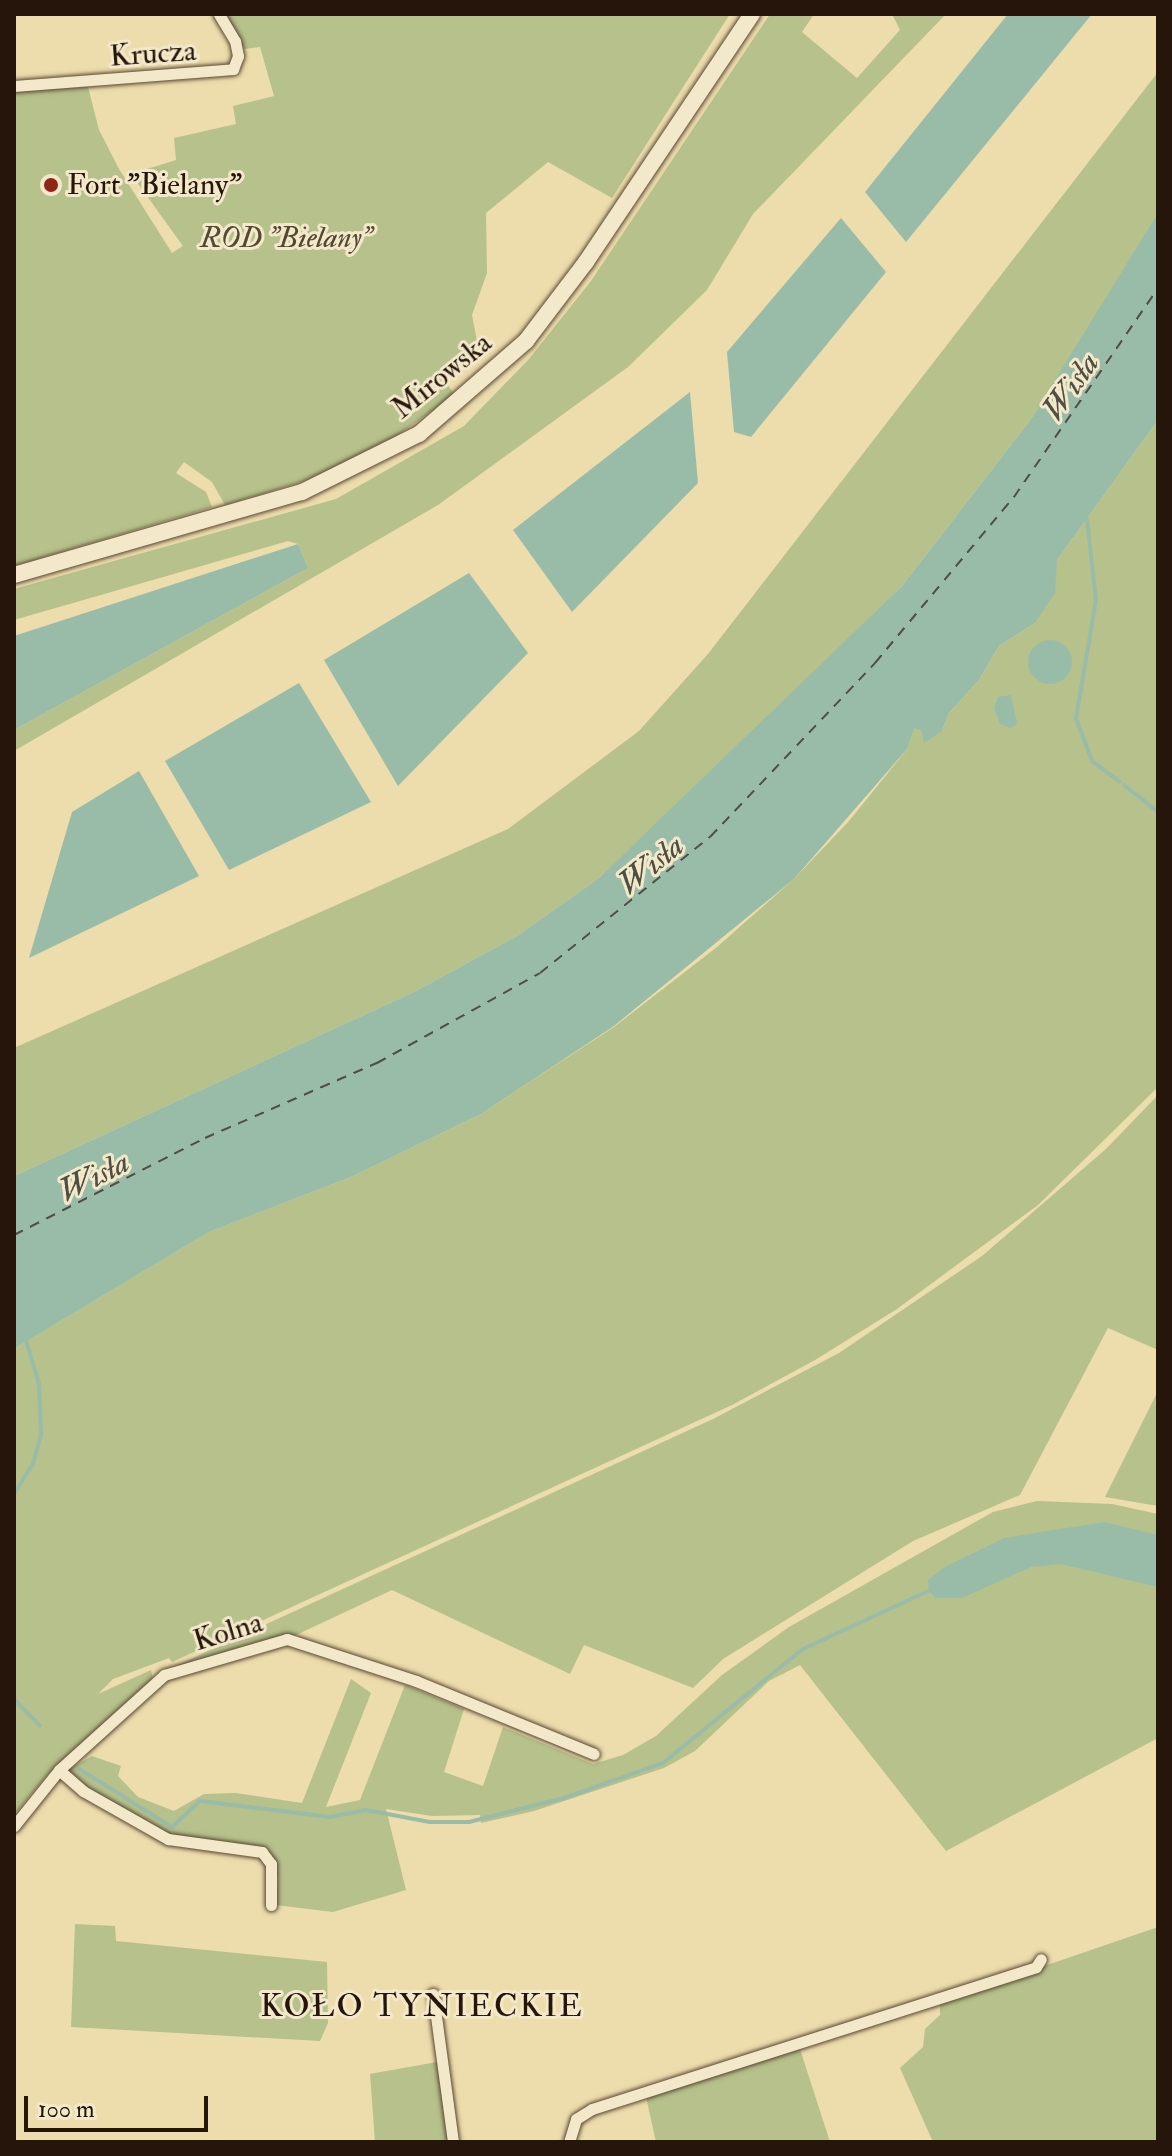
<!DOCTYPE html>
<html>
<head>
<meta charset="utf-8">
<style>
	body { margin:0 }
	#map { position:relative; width:1172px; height:2156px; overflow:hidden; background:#eddcac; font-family:"IM FELL Double Pica",serif }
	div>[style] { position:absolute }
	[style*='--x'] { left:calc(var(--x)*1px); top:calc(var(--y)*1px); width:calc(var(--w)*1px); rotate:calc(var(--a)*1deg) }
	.green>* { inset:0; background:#b6c18b }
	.water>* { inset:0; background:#99bca9 }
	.round { border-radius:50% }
	.stream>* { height:4px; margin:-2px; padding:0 2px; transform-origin:2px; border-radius:2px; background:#99bca9 }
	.ferry>* { height:2px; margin-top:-1px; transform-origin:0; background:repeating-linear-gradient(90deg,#4e4f42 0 10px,transparent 0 18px) }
	.roads { filter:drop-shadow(0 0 2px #584733) drop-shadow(0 0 2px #584733) }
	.minor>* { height:11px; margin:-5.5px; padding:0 5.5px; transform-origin:5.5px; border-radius:5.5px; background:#f3e8c9 }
	.secondary>* { height:16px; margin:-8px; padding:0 8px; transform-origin:8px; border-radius:8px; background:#f3e8c9 }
	.dots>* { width:22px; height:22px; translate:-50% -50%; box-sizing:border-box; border:4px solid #f3e8c9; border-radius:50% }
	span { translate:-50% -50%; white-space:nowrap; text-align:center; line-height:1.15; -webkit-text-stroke:6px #f3e8c9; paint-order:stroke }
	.street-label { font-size:30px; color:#26150b }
	.poi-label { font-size:30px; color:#26150b }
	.left { translate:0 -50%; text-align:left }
	.park-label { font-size:30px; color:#514931; font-style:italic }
	.water-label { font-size:32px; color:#4e4f42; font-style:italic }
	.neighbourhood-label { font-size:32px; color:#26150b; letter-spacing:2px }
	.frame { position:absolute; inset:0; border:16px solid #26150b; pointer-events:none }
	.scale { position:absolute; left:24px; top:2096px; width:184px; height:36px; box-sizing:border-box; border:4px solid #26150b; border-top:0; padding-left:10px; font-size:24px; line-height:28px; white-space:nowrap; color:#26150b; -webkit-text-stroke:6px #f3e8c9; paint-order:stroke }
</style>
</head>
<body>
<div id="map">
	<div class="green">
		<i style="clip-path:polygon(226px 14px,730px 14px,612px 198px,548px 162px,486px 213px,487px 273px,472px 315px,477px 341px,439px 373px,455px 395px,376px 450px,307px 480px,225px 505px,212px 482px,184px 462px,176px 473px,206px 492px,212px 507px,14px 566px,14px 91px,88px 87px,99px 130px,119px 169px,172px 253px,183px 246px,131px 174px,176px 160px,174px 138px,236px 124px,233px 106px,274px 96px,260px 47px,244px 49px)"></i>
		<i style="clip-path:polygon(770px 14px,814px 14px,802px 32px,857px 78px,900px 30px,892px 14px,946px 14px,753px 214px,707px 290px,628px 367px,438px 505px,14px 751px,14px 730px,308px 568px,298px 544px,288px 541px,14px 620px,14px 589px,336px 499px,464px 426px,529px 359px,591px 281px)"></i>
		<i style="clip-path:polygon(1158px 72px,1158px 213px,1144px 239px,1031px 419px,902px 586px,731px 753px,599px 878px,517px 936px,414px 992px,14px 1176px,14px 1048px,508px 829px,639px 731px,708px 654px)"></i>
		<i style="clip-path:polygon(1158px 420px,1158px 1087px,1038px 1205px,897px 1309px,815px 1360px,732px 1405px,172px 1662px,169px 1658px,113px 1679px,98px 1694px,151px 1670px,153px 1679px,49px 1773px,14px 1815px,14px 1349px,209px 1232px,351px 1177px,481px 1114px,614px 1027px,717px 947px,794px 879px,849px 821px,908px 748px,914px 727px,942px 731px,949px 713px,979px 680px,999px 646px,1035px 623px,1057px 560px)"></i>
		<i style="clip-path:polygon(1158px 1095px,1158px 1350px,1108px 1328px,1020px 1495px,913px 1541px,723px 1659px,693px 1688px,584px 1645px,570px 1674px,392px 1590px,294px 1636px,171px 1668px,713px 1419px,839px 1353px,982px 1256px,1106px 1149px)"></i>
		<i style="clip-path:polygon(1158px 1391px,1158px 1506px,1105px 1497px)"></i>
		<i style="clip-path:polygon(1037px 1501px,1112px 1504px,1158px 1514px,1158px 1542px,1029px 1557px,1158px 1577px,1158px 1738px,946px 1851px,800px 1665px,769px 1681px,695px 1751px,664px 1768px,534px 1811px,481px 1823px,480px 1815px,432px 1816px,386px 1809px,406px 1890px,333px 1912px,276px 1905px,278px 1879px,267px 1848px,169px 1835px,89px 1792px,67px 1770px,92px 1756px,121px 1766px,118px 1776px,138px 1797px,174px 1811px,204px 1794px,236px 1793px,302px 1803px,351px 1679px,371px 1693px,326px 1807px,360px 1800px,405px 1685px,464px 1709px,444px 1772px,483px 1786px,503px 1727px,593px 1764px,623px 1755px,656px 1736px,722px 1675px,789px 1627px,993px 1512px)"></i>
		<i style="clip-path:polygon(75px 1924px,115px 1926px,116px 1941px,327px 1962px,328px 2023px,320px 2041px,71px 2027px)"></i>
		<i style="clip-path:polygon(1158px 1927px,1158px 2142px,933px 2142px,900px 2068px,923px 2047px,925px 2029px,940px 2015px,940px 2002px)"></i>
		<i style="clip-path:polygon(799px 2046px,830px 2142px,656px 2142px,646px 2097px)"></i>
		<i style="clip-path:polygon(437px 2062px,448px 2142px,375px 2142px,370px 2074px)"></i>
	</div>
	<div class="water">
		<i style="clip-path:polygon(1008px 14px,1092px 14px,906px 242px,865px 192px)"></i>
		<i style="clip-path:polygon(1158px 213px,1158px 420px,1057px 560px,1055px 593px,1035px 623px,999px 646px,979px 680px,949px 713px,942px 731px,924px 743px,921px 730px,914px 728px,908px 748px,794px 879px,614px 1026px,481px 1114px,351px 1177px,209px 1232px,14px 1349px,14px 1176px,414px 992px,517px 936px,599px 878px,902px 586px,1031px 419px)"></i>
		<i style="clip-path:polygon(841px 218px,886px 272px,751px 437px,734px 432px,727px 352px)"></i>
		<i style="clip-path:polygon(690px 392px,698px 483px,572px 612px,513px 530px)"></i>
		<i style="clip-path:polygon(298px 544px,308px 568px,14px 730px,14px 636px)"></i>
		<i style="clip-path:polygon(469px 573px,528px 653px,398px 786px,324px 660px)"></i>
		<i class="round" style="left:1028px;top:640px;width:44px;height:44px"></i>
		<i style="clip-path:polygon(299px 683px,371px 802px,229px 870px,165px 761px)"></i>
		<i style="clip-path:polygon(1011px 695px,1017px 724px,1010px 728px,1000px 724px,994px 709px,998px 697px)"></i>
		<i style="clip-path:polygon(139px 771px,199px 876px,29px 958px,72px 812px)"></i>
		<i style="clip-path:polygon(1105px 1522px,1158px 1535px,1158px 1587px,1061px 1564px,1031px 1567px,962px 1598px,935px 1598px,929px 1591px,928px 1580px,945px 1567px,1004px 1538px)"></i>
	</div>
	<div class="stream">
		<i style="--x:1087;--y:519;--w:81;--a:83.7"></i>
		<i style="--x:1096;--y:600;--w:120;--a:99.6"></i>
		<i style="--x:1076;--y:718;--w:46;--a:69.6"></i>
		<i style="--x:1092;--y:761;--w:34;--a:37"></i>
		<i style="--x:1124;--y:785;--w:43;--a:38.5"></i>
		<i style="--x:14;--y:1494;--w:36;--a:-58"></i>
		<i style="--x:33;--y:1463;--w:29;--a:-74"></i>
		<i style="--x:41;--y:1435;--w:51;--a:-92.2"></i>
		<i style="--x:39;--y:1384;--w:49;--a:-106.6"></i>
		<i style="--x:14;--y:1699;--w:37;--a:46"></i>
		<i style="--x:79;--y:1769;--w:110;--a:31.9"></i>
		<i style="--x:172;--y:1827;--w:38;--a:-43"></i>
		<i style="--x:200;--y:1801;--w:131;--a:7"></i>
		<i style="--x:330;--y:1817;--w:37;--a:-11"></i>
		<i style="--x:366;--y:1810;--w:65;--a:10.6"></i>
		<i style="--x:430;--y:1822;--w:39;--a:0"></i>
		<i style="--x:469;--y:1822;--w:98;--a:-14.2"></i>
		<i style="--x:564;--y:1798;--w:105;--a:-19.5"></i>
		<i style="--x:663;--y:1763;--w:181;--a:-39.2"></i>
		<i style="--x:803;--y:1649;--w:143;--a:-24.8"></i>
	</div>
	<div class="ferry">
		<i style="--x:14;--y:1235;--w:214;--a:-26.9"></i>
		<i style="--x:205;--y:1138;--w:188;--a:-23.6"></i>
		<i style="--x:377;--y:1063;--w:186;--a:-28.9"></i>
		<i style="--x:540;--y:973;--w:218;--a:-38.7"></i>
		<i style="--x:710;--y:837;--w:240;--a:-46.5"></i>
		<i style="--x:875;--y:663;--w:217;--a:-50.1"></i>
		<i style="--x:1014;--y:497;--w:254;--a:-55.4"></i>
	</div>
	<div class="roads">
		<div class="minor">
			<i style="--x:14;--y:86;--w:220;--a:-4.4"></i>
			<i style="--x:233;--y:69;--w:14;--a:-69"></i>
			<i style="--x:238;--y:56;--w:15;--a:-101"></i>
			<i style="--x:235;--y:41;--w:31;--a:-121"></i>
			<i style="--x:59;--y:1770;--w:32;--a:41"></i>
			<i style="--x:83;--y:1791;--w:98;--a:29.5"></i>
			<i style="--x:168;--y:1839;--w:95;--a:7.9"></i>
			<i style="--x:262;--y:1852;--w:15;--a:53"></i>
			<i style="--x:271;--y:1864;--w:41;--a:90"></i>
			<i style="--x:14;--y:1826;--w:72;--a:-51.2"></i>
			<i style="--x:59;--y:1770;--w:142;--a:-42.1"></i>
			<i style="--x:164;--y:1675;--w:128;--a:-16.3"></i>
			<i style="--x:287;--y:1639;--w:136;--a:18"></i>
			<i style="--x:416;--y:1681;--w:192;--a:22.3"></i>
			<i style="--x:433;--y:1994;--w:149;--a:82.3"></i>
			<i style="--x:569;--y:2142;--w:24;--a:-73"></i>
			<i style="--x:576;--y:2119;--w:19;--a:-32"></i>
			<i style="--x:592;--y:2109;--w:466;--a:-17.7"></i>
			<i style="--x:1036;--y:1967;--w:9;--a:-58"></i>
		</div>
		<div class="secondary">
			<i style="--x:14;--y:575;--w:300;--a:-16.1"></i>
			<i style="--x:302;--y:492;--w:131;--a:-26.4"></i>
			<i style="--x:419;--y:434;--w:142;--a:-41"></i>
			<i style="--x:526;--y:341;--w:99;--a:-52.8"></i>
			<i style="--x:586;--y:262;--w:298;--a:-56.2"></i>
		</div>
	</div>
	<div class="dots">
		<i style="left:51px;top:185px;background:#8f2418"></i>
	</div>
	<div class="street-label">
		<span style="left:153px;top:54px;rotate:-4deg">Krucza</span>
		<span style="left:442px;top:376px;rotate:-39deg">Mirowska</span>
		<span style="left:228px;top:1632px;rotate:-17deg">Kolna</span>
	</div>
	<div class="poi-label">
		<span class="left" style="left:67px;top:185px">Fort "Bielany"</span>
	</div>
	<div class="park-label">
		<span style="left:286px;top:238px">ROD "Bielany"</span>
	</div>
	<div class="water-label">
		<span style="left:1071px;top:387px;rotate:-55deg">Wisła</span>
		<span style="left:651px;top:865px;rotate:-39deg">Wisła</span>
		<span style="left:94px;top:1177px;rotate:-27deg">Wisła</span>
	</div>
	<div class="neighbourhood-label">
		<span style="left:422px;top:2006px">KOŁO TYNIECKIE</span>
	</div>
	<div class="frame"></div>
	<div class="scale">100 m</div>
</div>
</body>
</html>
